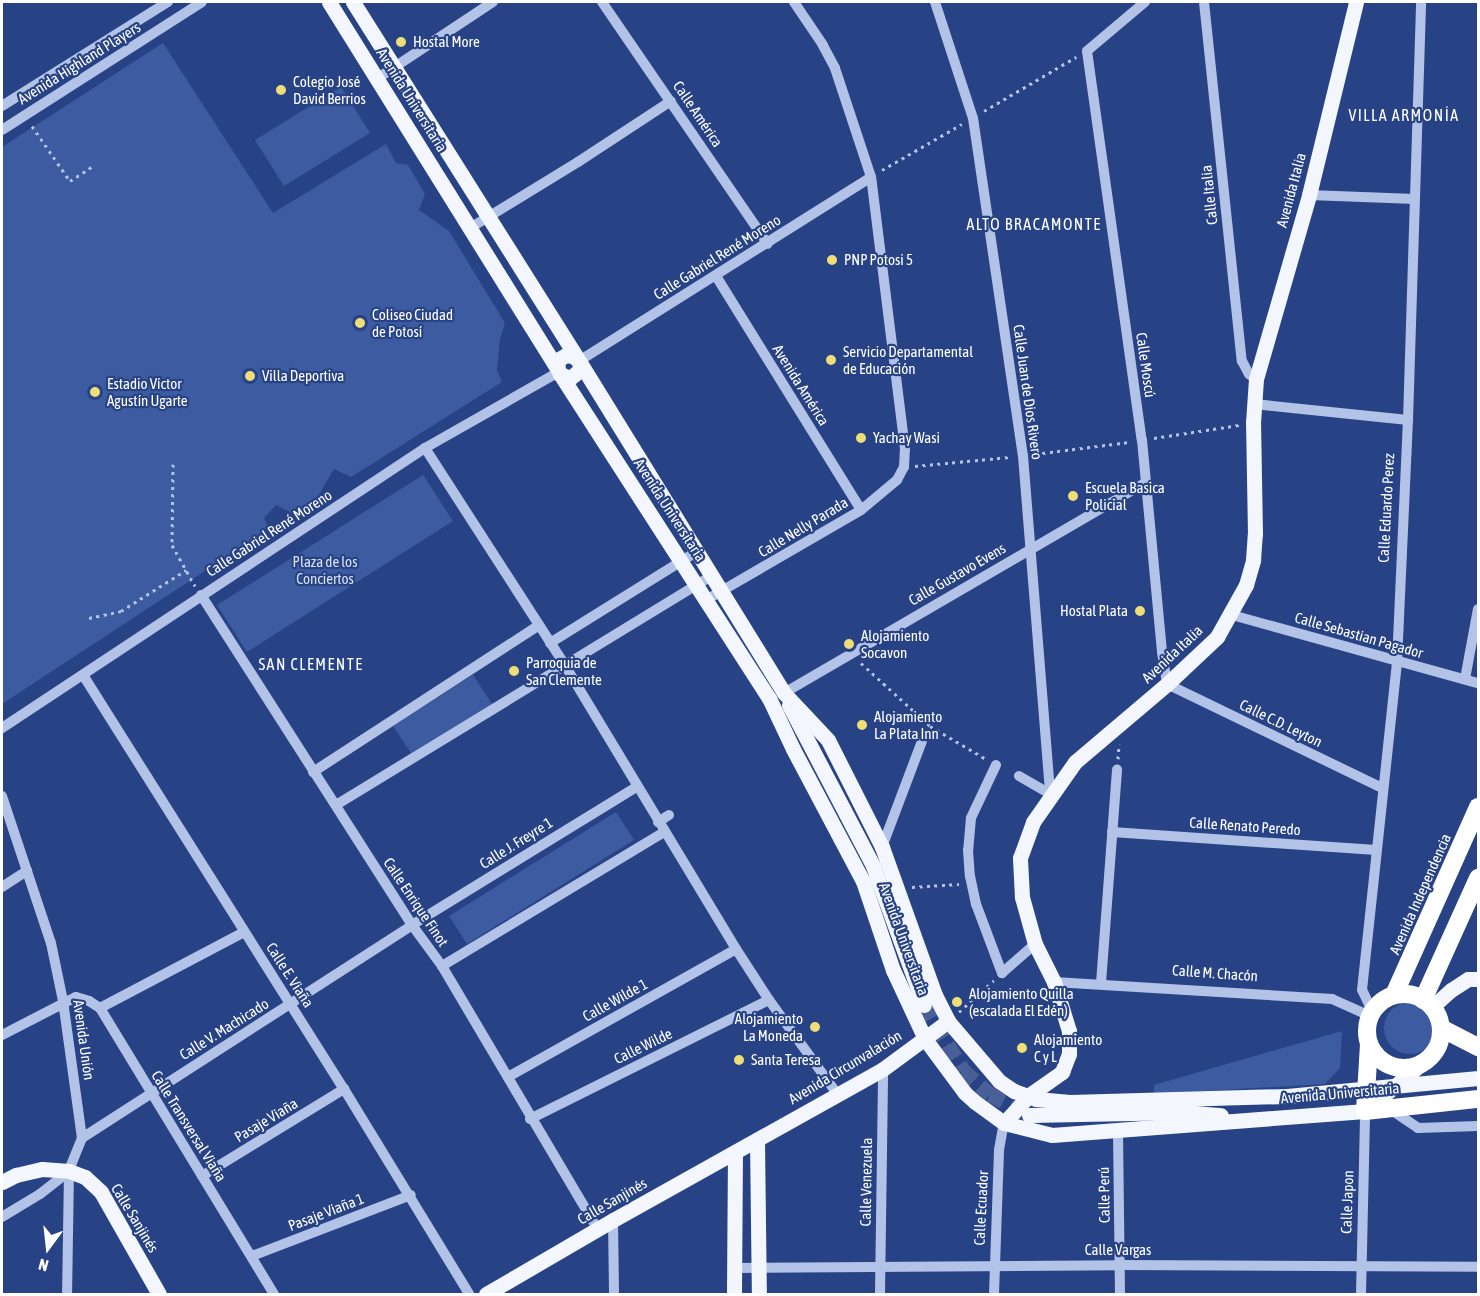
<!DOCTYPE html>
<html>
<head>
<meta charset="utf-8">
<style>
	body { margin:0 }
	#map { position:relative; width:1480px; height:1296px; overflow:hidden; background:#284385; font-family:"Asap Condensed",sans-serif }
	div>[style] { position:absolute }
	[style*='--x'] { left:calc(var(--x)*1px); top:calc(var(--y)*1px); width:calc(var(--w)*1px); rotate:calc(var(--a)*1deg) }
	.green>* { inset:0; background:#3d5ba1 }
	.round { border-radius:50% }
	.major-tunnel>* { height:15px; margin-top:-7.5px; transform-origin:0; background:repeating-linear-gradient(90deg,#485f97 0 15px,transparent 0 23px) }
	.path>* { height:3px; margin-top:-1.5px; transform-origin:0; background:repeating-linear-gradient(90deg,#b2c3e7 0 3px,transparent 0 7.5px) }
	.minor>* { height:10px; margin:-5px; padding:0 5px; transform-origin:5px; border-radius:5px; background:#b2c3e7 }
	.major>* { height:15px; margin:-7.5px; padding:0 7.5px; transform-origin:7.5px; border-radius:7.5px; background:#f4f6fe }
	.highway>* { height:18px; margin:-9px; padding:0 9px; transform-origin:9px; border-radius:9px; background:#fff }
	.highway>.ring { margin:-9px; padding:0; box-sizing:content-box; background:none; border:18px solid #fff; border-radius:50% }
	.dots>* { width:16px; height:16px; translate:-50% -50%; box-sizing:border-box; border:3px solid #284385; border-radius:50% }
	span { translate:-50% -50%; white-space:nowrap; text-align:center; line-height:1.15; -webkit-text-stroke:4.5px #284385; paint-order:stroke }
	.poi-label { font-size:15px; color:#fff }
	.left { translate:0 -50%; text-align:left }
	.right { translate:-100% -50%; text-align:right }
	.street-label { font-size:15px; color:#fff }
	.park-label { font-size:15px; color:#d6e0f6 }
	.neighbourhood-label { font-size:16px; color:#fff; letter-spacing:1.5px }
	.frame { position:absolute; inset:0; border:3px solid #fff; pointer-events:none }
	.north { position:absolute; left:18px; top:1218px; width:60px; height:60px; -webkit-text-stroke:4px #284385; paint-order:stroke; rotate:195deg; font-size:16px; font-weight:700; line-height:24px; text-align:center; color:#fff }
	.north::after { content:''; display:block; margin:auto; width:21px; height:27px; background:#fff; clip-path:polygon(50% 0,100% 100%,50% 72%,0 100%) }
</style>
</head>
<body>
<div id="map">
	<div class="green">
		<i style="clip-path:polygon(163px 43px,273px 213px,386px 144px,396px 163px,408px 165px,425px 194px,419px 210px,449px 231px,505px 323px,500px 339px,497px 370px,502px 382px,351px 477px,334px 469px,317px 498px,294px 514px,276px 505px,264px 518px,269px 529px,2px 704px,2px 147px)"></i>
		<i style="clip-path:polygon(341px 87px,370px 133px,284px 186px,255px 140px)"></i>
		<i style="clip-path:polygon(423px 475px,453px 521px,247px 652px,217px 605px)"></i>
		<i style="clip-path:polygon(473px 675px,492px 704px,411px 753px,393px 726px)"></i>
		<i style="clip-path:polygon(616px 812px,634px 840px,467px 944px,449px 916px)"></i>
		<i class="round" style="left:1384px;top:1002px;width:52px;height:52px"></i>
		<i style="clip-path:polygon(1342px 1031px,1340px 1068px,1325px 1084px,1154px 1094px,1154px 1085px)"></i>
	</div>
	<div class="major-tunnel">
		<i style="--x:924;--y:1005;--w:76;--a:59"></i>
		<i style="--x:963;--y:1070;--w:36;--a:42"></i>
		<i style="--x:990;--y:1094;--w:41;--a:27.8"></i>
	</div>
	<div class="path">
		<i style="--x:984;--y:111;--w:107;--a:-30.4"></i>
		<i style="--x:32;--y:126;--w:67;--a:55.4"></i>
		<i style="--x:70;--y:181;--w:27;--a:-33"></i>
		<i style="--x:882;--y:170;--w:92;--a:-29.9"></i>
		<i style="--x:1154;--y:438;--w:86;--a:-8.7"></i>
		<i style="--x:1035;--y:454;--w:95;--a:-7.3"></i>
		<i style="--x:173;--y:464;--w:81;--a:90.7"></i>
		<i style="--x:172;--y:545;--w:47;--a:60.7"></i>
		<i style="--x:915;--y:466;--w:95;--a:-5.4"></i>
		<i style="--x:89;--y:618;--w:33;--a:-12"></i>
		<i style="--x:121;--y:611;--w:77;--a:-32.2"></i>
		<i style="--x:861;--y:663;--w:93;--a:42.4"></i>
		<i style="--x:930;--y:726;--w:65;--a:30.5"></i>
		<i style="--x:1118;--y:759;--w:15;--a:-86"></i>
		<i style="--x:912;--y:887;--w:47;--a:-3.7"></i>
		<i style="--x:959;--y:1012;--w:47;--a:-42.4"></i>
	</div>
	<div class="minor">
		<i style="--x:602;--y:2;--w:293;--a:55.6"></i>
		<i style="--x:935;--y:2;--w:122;--a:71.9"></i>
		<i style="--x:973;--y:118;--w:342;--a:81.6"></i>
		<i style="--x:1023;--y:456;--w:339;--a:85.4"></i>
		<i style="--x:1145;--y:2;--w:76;--a:139.8"></i>
		<i style="--x:1087;--y:51;--w:393;--a:82"></i>
		<i style="--x:1142;--y:440;--w:213;--a:84.6"></i>
		<i style="--x:1162;--y:652;--w:32;--a:81"></i>
		<i style="--x:1167;--y:684;--w:239;--a:25.8"></i>
		<i style="--x:1204;--y:2;--w:361;--a:84"></i>
		<i style="--x:1242;--y:361;--w:15;--a:62"></i>
		<i style="--x:1249;--y:374;--w:9;--a:36"></i>
		<i style="--x:378;--y:78;--w:138;--a:-33.5"></i>
		<i style="--x:2;--y:106;--w:196;--a:-32.1"></i>
		<i style="--x:2;--y:130;--w:237;--a:-32.6"></i>
		<i style="--x:1309;--y:195;--w:106;--a:2.2"></i>
		<i style="--x:470;--y:228;--w:127;--a:-31.4"></i>
		<i style="--x:578;--y:162;--w:111;--a:-33.3"></i>
		<i style="--x:716;--y:276;--w:275;--a:58.2"></i>
		<i style="--x:579;--y:361;--w:345;--a:-32.2"></i>
		<i style="--x:1254;--y:404;--w:155;--a:5.9"></i>
		<i style="--x:425;--y:448;--w:260;--a:57.2"></i>
		<i style="--x:566;--y:667;--w:329;--a:58.9"></i>
		<i style="--x:736;--y:949;--w:61;--a:57.1"></i>
		<i style="--x:769;--y:1000;--w:117;--a:54"></i>
		<i style="--x:201;--y:595;--w:392;--a:57.4"></i>
		<i style="--x:412;--y:925;--w:51;--a:53.8"></i>
		<i style="--x:442;--y:966;--w:307;--a:59.4"></i>
		<i style="--x:706;--y:600;--w:179;--a:-30.1"></i>
		<i style="--x:861;--y:510;--w:47;--a:-39.8"></i>
		<i style="--x:897;--y:480;--w:15;--a:-62"></i>
		<i style="--x:904;--y:467;--w:18;--a:-87"></i>
		<i style="--x:905;--y:449;--w:274;--a:-97.1"></i>
		<i style="--x:871;--y:177;--w:115;--a:-108.3"></i>
		<i style="--x:835;--y:68;--w:26;--a:-118"></i>
		<i style="--x:823;--y:45;--w:52;--a:-124"></i>
		<i style="--x:1232;--y:615;--w:255;--a:15.5"></i>
		<i style="--x:550;--y:643;--w:174;--a:-31.9"></i>
		<i style="--x:83;--y:675;--w:489;--a:57.8"></i>
		<i style="--x:344;--y:1089;--w:240;--a:58.6"></i>
		<i style="--x:1465;--y:679;--w:71;--a:-79.5"></i>
		<i style="--x:784;--y:693;--w:419;--a:-30.2"></i>
		<i style="--x:2;--y:728;--w:507;--a:-33.5"></i>
		<i style="--x:425;--y:448;--w:154;--a:-29.6"></i>
		<i style="--x:996;--y:765;--w:59;--a:115.3"></i>
		<i style="--x:971;--y:818;--w:32;--a:95"></i>
		<i style="--x:968;--y:850;--w:26;--a:86"></i>
		<i style="--x:970;--y:876;--w:29;--a:78"></i>
		<i style="--x:976;--y:904;--w:74;--a:69.4"></i>
		<i style="--x:1002;--y:973;--w:44;--a:-41.3"></i>
		<i style="--x:313;--y:772;--w:268;--a:-33"></i>
		<i style="--x:1019;--y:776;--w:36;--a:30"></i>
		<i style="--x:2;--y:796;--w:155;--a:71.6"></i>
		<i style="--x:51;--y:943;--w:59;--a:78.3"></i>
		<i style="--x:63;--y:1001;--w:138;--a:82.1"></i>
		<i style="--x:82;--y:1138;--w:35;--a:112"></i>
		<i style="--x:69;--y:1171;--w:123;--a:90.9"></i>
		<i style="--x:336;--y:805;--w:442;--a:-31.4"></i>
		<i style="--x:658;--y:822;--w:13;--a:-32"></i>
		<i style="--x:1112;--y:832;--w:265;--a:3.9"></i>
		<i style="--x:882;--y:847;--w:113;--a:-69.3"></i>
		<i style="--x:2;--y:887;--w:30;--a:-33"></i>
		<i style="--x:442;--y:966;--w:259;--a:-31.1"></i>
		<i style="--x:1054;--y:982;--w:279;--a:3.5"></i>
		<i style="--x:1332;--y:999;--w:42;--a:24.1"></i>
		<i style="--x:1101;--y:983;--w:214;--a:-85.7"></i>
		<i style="--x:100;--y:1008;--w:163;--a:-27.8"></i>
		<i style="--x:1372;--y:1011;--w:23;--a:-115"></i>
		<i style="--x:1362;--y:990;--w:330;--a:-83.9"></i>
		<i style="--x:1397;--y:662;--w:242;--a:-87.4"></i>
		<i style="--x:1408;--y:420;--w:418;--a:-88.2"></i>
		<i style="--x:2;--y:1035;--w:83;--a:-27.2"></i>
		<i style="--x:76;--y:997;--w:14;--a:17"></i>
		<i style="--x:89;--y:1001;--w:13;--a:32"></i>
		<i style="--x:100;--y:1008;--w:335;--a:58.7"></i>
		<i style="--x:508;--y:1077;--w:261;--a:-29.3"></i>
		<i style="--x:1390;--y:1109;--w:34;--a:34"></i>
		<i style="--x:1418;--y:1128;--w:60;--a:-1.9"></i>
		<i style="--x:530;--y:1119;--w:267;--a:-26.5"></i>
		<i style="--x:1118;--y:1131;--w:163;--a:89.3"></i>
		<i style="--x:82;--y:1138;--w:393;--a:-32.8"></i>
		<i style="--x:412;--y:925;--w:263;--a:-31.6"></i>
		<i style="--x:202;--y:1176;--w:167;--a:-31.5"></i>
		<i style="--x:2;--y:1217;--w:44;--a:-31.2"></i>
		<i style="--x:40;--y:1194;--w:37;--a:-38"></i>
		<i style="--x:613;--y:1220;--w:74;--a:89.2"></i>
		<i style="--x:252;--y:1256;--w:170;--a:-21"></i>
		<i style="--x:734;--y:1268;--w:387;--a:-0.4"></i>
		<i style="--x:1121;--y:1265;--w:357;--a:0.3"></i>
		<i style="--x:880;--y:1294;--w:225;--a:-89.2"></i>
		<i style="--x:994;--y:1294;--w:144;--a:-88"></i>
		<i style="--x:999;--y:1150;--w:27;--a:-80"></i>
		<i style="--x:1361;--y:1294;--w:183;--a:-88.7"></i>
	</div>
	<div class="major">
		<i style="--x:329;--y:2;--w:433;--a:58.1"></i>
		<i style="--x:353;--y:2;--w:421;--a:57.8"></i>
		<i style="--x:580;--y:364;--w:7;--a:98"></i>
		<i style="--x:579;--y:371;--w:11;--a:142"></i>
		<i style="--x:570;--y:378;--w:11;--a:-158"></i>
		<i style="--x:560;--y:374;--w:9;--a:-111"></i>
		<i style="--x:557;--y:366;--w:7;--a:-74"></i>
		<i style="--x:559;--y:359;--w:8;--a:-30"></i>
		<i style="--x:566;--y:355;--w:7;--a:8"></i>
		<i style="--x:573;--y:356;--w:8;--a:40"></i>
		<i style="--x:579;--y:361;--w:390;--a:58.3"></i>
		<i style="--x:784;--y:693;--w:64;--a:46.9"></i>
		<i style="--x:828;--y:740;--w:120;--a:63.2"></i>
		<i style="--x:882;--y:847;--w:157;--a:70.3"></i>
		<i style="--x:935;--y:995;--w:29;--a:63"></i>
		<i style="--x:948;--y:1021;--w:79;--a:49.6"></i>
		<i style="--x:999;--y:1081;--w:18;--a:34"></i>
		<i style="--x:1014;--y:1091;--w:23;--a:20"></i>
		<i style="--x:1036;--y:1099;--w:34;--a:5"></i>
		<i style="--x:1070;--y:1102;--w:217;--a:-1.6"></i>
		<i style="--x:1287;--y:1096;--w:192;--a:-5.4"></i>
		<i style="--x:560;--y:374;--w:386;--a:57.2"></i>
		<i style="--x:769;--y:698;--w:56;--a:64.8"></i>
		<i style="--x:793;--y:749;--w:149;--a:62.1"></i>
		<i style="--x:863;--y:881;--w:94;--a:71.4"></i>
		<i style="--x:893;--y:970;--w:76;--a:65.1"></i>
		<i style="--x:925;--y:1039;--w:67;--a:53.5"></i>
		<i style="--x:965;--y:1093;--w:13;--a:42"></i>
		<i style="--x:975;--y:1102;--w:36;--a:36"></i>
		<i style="--x:1004;--y:1123;--w:49;--a:14"></i>
		<i style="--x:1052;--y:1135;--w:314;--a:-4.4"></i>
		<i style="--x:1365;--y:1111;--w:72;--a:-39.9"></i>
		<i style="--x:789;--y:705;--w:182;--a:62.4"></i>
		<i style="--x:873;--y:866;--w:148;--a:69.9"></i>
		<i style="--x:1432;--y:1007;--w:25;--a:-42"></i>
		<i style="--x:1451;--y:990;--w:20;--a:-33"></i>
		<i style="--x:1468;--y:979;--w:10;--a:0"></i>
		<i style="--x:1029;--y:1115;--w:154;--a:-1.1"></i>
		<i style="--x:1183;--y:1112;--w:38;--a:5"></i>
		<i style="--x:1004;--y:1123;--w:36;--a:-48"></i>
		<i style="--x:1028;--y:1096;--w:42;--a:-35.2"></i>
		<i style="--x:1062;--y:1072;--w:19;--a:-69"></i>
		<i style="--x:1069;--y:1054;--w:23;--a:-90"></i>
		<i style="--x:1069;--y:1031;--w:51;--a:-107"></i>
		<i style="--x:1054;--y:982;--w:42;--a:-116.6"></i>
		<i style="--x:1035;--y:944;--w:49;--a:-105.5"></i>
		<i style="--x:1022;--y:897;--w:39;--a:-93"></i>
		<i style="--x:1020;--y:858;--w:38;--a:-70"></i>
		<i style="--x:1033;--y:822;--w:73;--a:-55"></i>
		<i style="--x:1075;--y:762;--w:121;--a:-40.3"></i>
		<i style="--x:1167;--y:684;--w:69;--a:-43.2"></i>
		<i style="--x:1217;--y:637;--w:60;--a:-60.9"></i>
		<i style="--x:1246;--y:585;--w:26;--a:-74"></i>
		<i style="--x:1253;--y:560;--w:26;--a:-86"></i>
		<i style="--x:1255;--y:534;--w:111;--a:-91"></i>
		<i style="--x:1253;--y:423;--w:44;--a:-86.1"></i>
		<i style="--x:1256;--y:379;--w:191;--a:-73.9"></i>
		<i style="--x:1309;--y:195;--w:199;--a:-76.3"></i>
		<i style="--x:757;--y:1140;--w:154;--a:89.3"></i>
		<i style="--x:2;--y:1182;--w:16;--a:-27"></i>
		<i style="--x:16;--y:1175;--w:27;--a:-13"></i>
		<i style="--x:42;--y:1169;--w:27;--a:4"></i>
		<i style="--x:69;--y:1171;--w:17;--a:21"></i>
		<i style="--x:85;--y:1177;--w:22;--a:43"></i>
		<i style="--x:101;--y:1192;--w:117;--a:60.4"></i>
		<i style="--x:486;--y:1294;--w:147;--a:-30.2"></i>
		<i style="--x:613;--y:1220;--w:309;--a:-29.2"></i>
		<i style="--x:883;--y:1069;--w:81;--a:-36.4"></i>
		<i style="--x:734;--y:1294;--w:142;--a:-89.6"></i>
	</div>
	<div class="highway">
		<i class="ring" style="left:1367px;top:994px;width:56px;height:56px"></i>
		<i style="--x:1394;--y:995;--w:206;--a:-65.9"></i>
		<i style="--x:1423;--y:1000;--w:134;--a:-65.7"></i>
		<i style="--x:1441;--y:1028;--w:42;--a:27.2"></i>
		<i style="--x:1369;--y:1044;--w:67;--a:93.4"></i>
		<i style="--x:1365;--y:1111;--w:114;--a:-6.1"></i>
	</div>
	<div class="dots">
		<i style="left:401px;top:42px;background:#efde78"></i>
		<i style="left:281px;top:90px;background:#efde78"></i>
		<i style="left:832px;top:260px;background:#efde78"></i>
		<i style="left:360px;top:323px;background:#efde78"></i>
		<i style="left:831px;top:360px;background:#efde78"></i>
		<i style="left:250px;top:376px;background:#efde78"></i>
		<i style="left:95px;top:392px;background:#efde78"></i>
		<i style="left:861px;top:438px;background:#efde78"></i>
		<i style="left:1073px;top:496px;background:#efde78"></i>
		<i style="left:1140px;top:611px;background:#efde78"></i>
		<i style="left:849px;top:644px;background:#efde78"></i>
		<i style="left:514px;top:671px;background:#efde78"></i>
		<i style="left:862px;top:725px;background:#efde78"></i>
		<i style="left:957px;top:1002px;background:#efde78"></i>
		<i style="left:815px;top:1027px;background:#efde78"></i>
		<i style="left:1022px;top:1048px;background:#efde78"></i>
		<i style="left:739px;top:1060px;background:#efde78"></i>
	</div>
	<div class="poi-label">
		<span class="left" style="left:413px;top:42px">Hostal More</span>
		<span class="left" style="left:293px;top:90px">Colegio José<br>David Berrios</span>
		<span class="left" style="left:844px;top:260px">PNP Potosi 5</span>
		<span class="left" style="left:372px;top:323px">Coliseo Ciudad<br>de Potosí</span>
		<span class="left" style="left:843px;top:360px">Servicio Departamental<br>de Educación</span>
		<span class="left" style="left:262px;top:376px">Villa Deportiva</span>
		<span class="left" style="left:107px;top:392px">Estadio Víctor<br>Agustín Ugarte</span>
		<span class="left" style="left:873px;top:438px">Yachay Wasi</span>
		<span class="left" style="left:1085px;top:496px">Escuela Basica<br>Policial</span>
		<span class="right" style="left:1128px;top:611px">Hostal Plata</span>
		<span class="left" style="left:861px;top:644px">Alojamiento<br>Socavon</span>
		<span class="left" style="left:526px;top:671px">Parroquia de<br>San Clemente</span>
		<span class="left" style="left:874px;top:725px">Alojamiento<br>La Plata Inn</span>
		<span class="left" style="left:969px;top:1002px">Alojamiento Quilla<br>(escalada El Edén)</span>
		<span class="right" style="left:803px;top:1027px">Alojamiento<br>La Moneda</span>
		<span class="left" style="left:1034px;top:1048px">Alojamiento<br>C y L</span>
		<span class="left" style="left:751px;top:1060px">Santa Teresa</span>
	</div>
	<div class="street-label">
		<span style="left:79px;top:63px;rotate:-32deg">Avenida Highland Players</span>
		<span style="left:412px;top:100px;rotate:58deg">Avenida Universitaria</span>
		<span style="left:698px;top:114px;rotate:56deg">Calle América</span>
		<span style="left:1291px;top:190px;rotate:-75deg">Avenida Italia</span>
		<span style="left:1209px;top:195px;rotate:-96deg">Calle Italia</span>
		<span style="left:717px;top:257px;rotate:-32deg">Calle Gabriel René Moreno</span>
		<span style="left:1146px;top:365px;rotate:82deg">Calle Moscú</span>
		<span style="left:801px;top:385px;rotate:58deg">Avenida América</span>
		<span style="left:1028px;top:392px;rotate:82deg">Calle Juan de Dios Rivero</span>
		<span style="left:1386px;top:508px;rotate:-87deg">Calle Eduardo Perez</span>
		<span style="left:670px;top:510px;rotate:57deg">Avenida Universitaria</span>
		<span style="left:803px;top:527px;rotate:-31deg">Calle Nelly Parada</span>
		<span style="left:269px;top:533px;rotate:-33deg">Calle Gabriel René Moreno</span>
		<span style="left:957px;top:574px;rotate:-30deg">Calle Gustavo Evens</span>
		<span style="left:1359px;top:635px;rotate:16deg">Calle Sebastian Pagador</span>
		<span style="left:1172px;top:654px;rotate:-43deg">Avenida Italia</span>
		<span style="left:1281px;top:723px;rotate:26deg">Calle C.D. Leyton</span>
		<span style="left:1245px;top:826px;rotate:4deg">Calle Renato Peredo</span>
		<span style="left:516px;top:843px;rotate:-32deg">Calle J. Freyre 1</span>
		<span style="left:1420px;top:894px;rotate:-66deg">Avenida Independencia</span>
		<span style="left:416px;top:902px;rotate:56deg">Calle Enrique Finot</span>
		<span style="left:904px;top:939px;rotate:70deg">Avenida Universitaria</span>
		<span style="left:1215px;top:973px;rotate:4deg">Calle M. Chacón</span>
		<span style="left:290px;top:975px;rotate:57deg">Calle E. Viaña</span>
		<span style="left:615px;top:1000px;rotate:-29deg">Calle Wilde 1</span>
		<span style="left:224px;top:1029px;rotate:-32deg">Calle V. Machicado</span>
		<span style="left:84px;top:1040px;rotate:82deg">Avenida Unión</span>
		<span style="left:643px;top:1046px;rotate:-26deg">Calle Wilde</span>
		<span style="left:845px;top:1067px;rotate:-31deg">Avenida Circunvalación</span>
		<span style="left:1340px;top:1093px;rotate:-5deg">Avenida Universitaria</span>
		<span style="left:266px;top:1120px;rotate:-31deg">Pasaje Viaña</span>
		<span style="left:189px;top:1126px;rotate:58deg">Calle Transversal Viaña</span>
		<span style="left:866px;top:1182px;rotate:-89deg">Calle Venezuela</span>
		<span style="left:1104px;top:1195px;rotate:-91deg">Calle Perú</span>
		<span style="left:612px;top:1201px;rotate:-30deg">Calle Sanjinés</span>
		<span style="left:1347px;top:1202px;rotate:-88deg">Calle Japon</span>
		<span style="left:981px;top:1208px;rotate:-87deg">Calle Ecuador</span>
		<span style="left:326px;top:1212px;rotate:-21deg">Pasaje Viaña 1</span>
		<span style="left:135px;top:1218px;rotate:59deg">Calle Sanjinés</span>
		<span style="left:1118px;top:1250px">Calle Vargas</span>
	</div>
	<div class="park-label">
		<span style="left:325px;top:570px">Plaza de los<br>Conciertos</span>
	</div>
	<div class="neighbourhood-label">
		<span style="left:1404px;top:115px">VILLA ARMONÍA</span>
		<span style="left:1034px;top:224px">ALTO BRACAMONTE</span>
		<span style="left:311px;top:664px">SAN CLEMENTE</span>
	</div>
	<div class="frame"></div>
	<div class="north">N</div>
</div>
</body>
</html>
